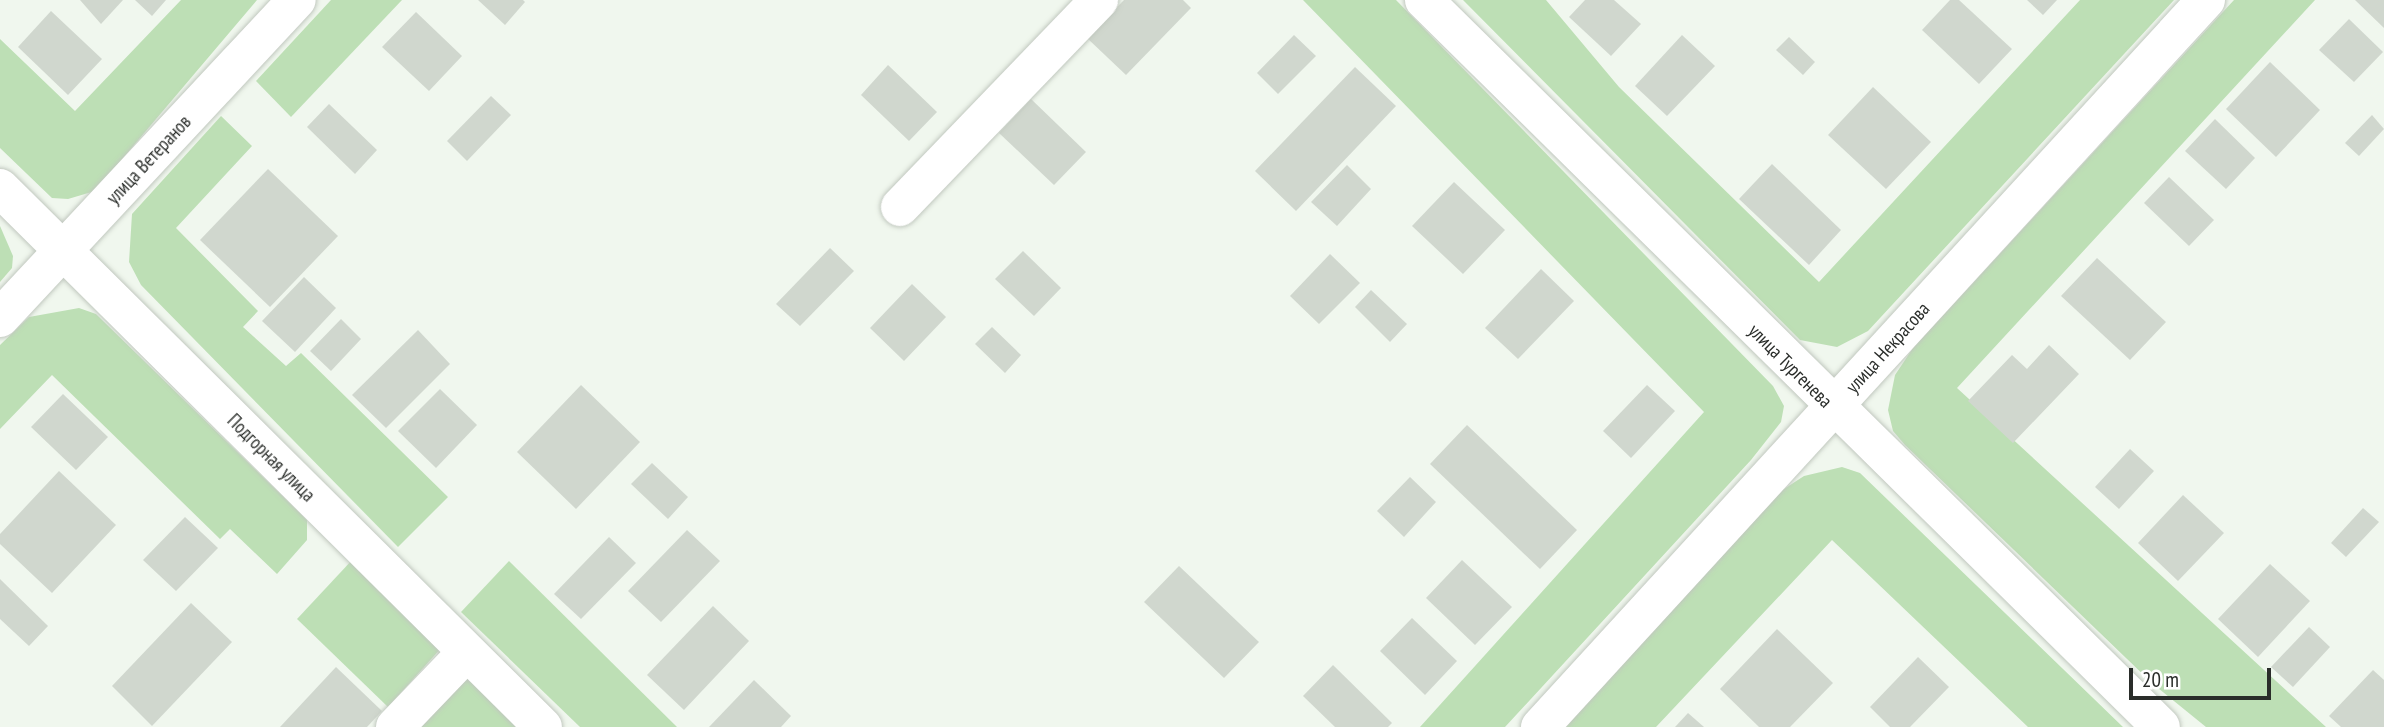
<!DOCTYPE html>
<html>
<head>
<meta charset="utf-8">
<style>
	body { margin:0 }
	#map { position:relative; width:2384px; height:727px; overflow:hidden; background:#f0f7ee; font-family:"PT Sans Narrow",sans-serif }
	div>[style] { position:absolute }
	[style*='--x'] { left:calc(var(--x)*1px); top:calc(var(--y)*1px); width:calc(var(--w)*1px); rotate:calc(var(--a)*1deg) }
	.green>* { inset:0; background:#bddfb5 }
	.building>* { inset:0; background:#d0d7ce }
	.roads { filter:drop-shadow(0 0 2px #c1c8bf) drop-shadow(0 0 2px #c1c8bf) }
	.minor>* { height:38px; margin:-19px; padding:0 19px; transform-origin:19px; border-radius:19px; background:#fff }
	span { translate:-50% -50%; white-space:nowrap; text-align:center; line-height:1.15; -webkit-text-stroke:7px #fff; paint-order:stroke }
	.street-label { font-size:19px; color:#2a2d2a }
	.scale { position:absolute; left:2129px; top:668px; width:142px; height:32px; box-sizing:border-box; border:4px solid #2a2d2a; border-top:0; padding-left:9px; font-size:21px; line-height:24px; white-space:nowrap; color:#2a2d2a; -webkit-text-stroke:5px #fff; paint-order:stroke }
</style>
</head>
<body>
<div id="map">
	<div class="green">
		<i style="clip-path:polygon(181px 0,257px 0,95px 191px,68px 199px,52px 198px,0 148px,0 39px,75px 111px)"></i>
		<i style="clip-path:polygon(331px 0,402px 0,291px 117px,256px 81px)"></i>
		<i style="clip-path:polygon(1303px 0,1396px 0,1773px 386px,1784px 406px,1781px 422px,1751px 460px,1505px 727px,1420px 727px,1704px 412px)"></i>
		<i style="clip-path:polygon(1463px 0,1546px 0,1619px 87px,1819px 282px,2080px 0,2174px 0,1868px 331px,1837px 347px,1800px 340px)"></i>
		<i style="clip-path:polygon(2234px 0,2315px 0,1957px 388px,2326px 727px,2206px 727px,2153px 684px,1905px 445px,1893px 431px,1888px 410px,1895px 375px,1913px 348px)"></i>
		<i style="clip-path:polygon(221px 116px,252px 146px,176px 228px,258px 311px,243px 327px,286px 366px,301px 353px,448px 497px,398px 547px,141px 285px,129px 262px,132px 214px)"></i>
		<i style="clip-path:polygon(0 226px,13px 256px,12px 268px,0 282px)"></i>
		<i style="clip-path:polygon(79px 308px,96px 314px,307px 520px,307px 540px,277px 574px,230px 529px,220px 539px,52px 375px,0 429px,0 345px,29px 317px)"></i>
		<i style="clip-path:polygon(1842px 467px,1860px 473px,2123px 727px,2028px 727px,1832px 540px,1656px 727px,1566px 727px,1781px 491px,1804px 476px)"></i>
		<i style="clip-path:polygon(353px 559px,443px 646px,388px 707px,297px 619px)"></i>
		<i style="clip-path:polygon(509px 561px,677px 727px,580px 727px,461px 612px)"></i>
		<i style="clip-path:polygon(467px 672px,523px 727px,414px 727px)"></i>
	</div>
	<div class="building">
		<i style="clip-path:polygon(80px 0,123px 0,101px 24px)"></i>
		<i style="clip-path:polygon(135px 0,166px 0,152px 16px)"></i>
		<i style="clip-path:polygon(478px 0,523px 0,525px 2px,505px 25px)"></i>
		<i style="clip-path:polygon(1124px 0,1183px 0,1191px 8px,1126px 75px,1087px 38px)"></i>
		<i style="clip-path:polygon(1585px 0,1614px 0,1641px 24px,1611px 56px,1569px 17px)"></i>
		<i style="clip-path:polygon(1950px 0,1959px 0,2012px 49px,1979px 84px,1922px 30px)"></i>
		<i style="clip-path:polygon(2027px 0,2057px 0,2043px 15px)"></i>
		<i style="clip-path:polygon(2355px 0,2384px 0,2384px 28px)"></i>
		<i style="clip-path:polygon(51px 11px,102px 59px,68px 95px,18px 47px)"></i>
		<i style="clip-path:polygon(416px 12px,462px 56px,429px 91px,382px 47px)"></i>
		<i style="clip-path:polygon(2349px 19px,2383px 52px,2354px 82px,2319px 50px)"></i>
		<i style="clip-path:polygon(1294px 35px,1316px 56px,1278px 94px,1257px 73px)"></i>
		<i style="clip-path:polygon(1682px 35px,1715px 66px,1667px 116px,1635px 86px)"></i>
		<i style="clip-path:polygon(1789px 37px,1815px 62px,1803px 75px,1776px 50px)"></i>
		<i style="clip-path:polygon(2270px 62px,2320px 110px,2276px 157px,2226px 109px)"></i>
		<i style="clip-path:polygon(888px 65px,937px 112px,909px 141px,861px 95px)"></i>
		<i style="clip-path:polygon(1355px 67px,1396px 106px,1296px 211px,1255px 171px)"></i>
		<i style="clip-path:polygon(1873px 87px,1931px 142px,1886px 189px,1828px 135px)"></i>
		<i style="clip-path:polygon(491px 96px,511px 115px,467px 161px,447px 141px)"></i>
		<i style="clip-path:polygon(1031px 99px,1086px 152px,1054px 185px,999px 133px)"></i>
		<i style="clip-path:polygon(329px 104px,377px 150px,355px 174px,307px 127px)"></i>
		<i style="clip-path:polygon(2372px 115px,2384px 129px,2359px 156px,2345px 143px)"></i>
		<i style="clip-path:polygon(2215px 119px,2255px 158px,2226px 189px,2185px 151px)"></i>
		<i style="clip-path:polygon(1772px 164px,1841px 230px,1809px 265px,1739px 199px)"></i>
		<i style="clip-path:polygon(1347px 165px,1371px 189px,1337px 226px,1311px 202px)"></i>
		<i style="clip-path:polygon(268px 169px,338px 236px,270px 307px,200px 240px)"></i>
		<i style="clip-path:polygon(2169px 177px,2214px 220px,2189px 246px,2144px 203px)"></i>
		<i style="clip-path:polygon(1454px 182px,1505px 230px,1463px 274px,1412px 226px)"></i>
		<i style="clip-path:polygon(830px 248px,854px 271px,800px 326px,776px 304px)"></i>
		<i style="clip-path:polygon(1023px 251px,1061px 288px,1034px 316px,995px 279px)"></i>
		<i style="clip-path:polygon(1330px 254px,1360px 283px,1319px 324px,1290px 296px)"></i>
		<i style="clip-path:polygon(2097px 258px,2166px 322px,2130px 360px,2061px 296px)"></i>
		<i style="clip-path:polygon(1541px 269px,1574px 301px,1518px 359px,1485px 328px)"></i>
		<i style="clip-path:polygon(304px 277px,336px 308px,295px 352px,262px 321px)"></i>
		<i style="clip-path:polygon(912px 284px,946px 317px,904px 361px,870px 328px)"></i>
		<i style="clip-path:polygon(1371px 290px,1407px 324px,1390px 342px,1355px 307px)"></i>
		<i style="clip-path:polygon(341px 319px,361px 339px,331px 371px,310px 351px)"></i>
		<i style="clip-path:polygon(992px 327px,1021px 355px,1005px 373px,975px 344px)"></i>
		<i style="clip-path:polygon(418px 330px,450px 364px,386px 428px,352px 395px)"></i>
		<i style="clip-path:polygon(2049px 345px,2079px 374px,2013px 443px,1968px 401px,2012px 355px,2027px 369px)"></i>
		<i style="clip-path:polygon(581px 385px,640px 442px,576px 509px,517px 452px)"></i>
		<i style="clip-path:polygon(1647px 385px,1675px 411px,1631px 458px,1603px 431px)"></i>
		<i style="clip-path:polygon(440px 389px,477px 425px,436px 468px,398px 431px)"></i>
		<i style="clip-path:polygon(63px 394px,108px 437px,76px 470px,31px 427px)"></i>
		<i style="clip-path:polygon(1467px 425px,1577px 530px,1540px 569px,1430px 464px)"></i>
		<i style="clip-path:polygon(2130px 449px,2154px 471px,2119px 509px,2095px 487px)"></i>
		<i style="clip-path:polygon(652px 463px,688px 497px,668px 519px,631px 484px)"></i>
		<i style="clip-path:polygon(59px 471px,116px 525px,52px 593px,0 544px,0 534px)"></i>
		<i style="clip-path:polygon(1410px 477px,1436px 502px,1404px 537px,1377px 511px)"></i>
		<i style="clip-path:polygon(2183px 495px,2224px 533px,2178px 581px,2138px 543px)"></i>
		<i style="clip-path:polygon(2363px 508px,2379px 522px,2346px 557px,2331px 543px)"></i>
		<i style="clip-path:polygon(185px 517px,218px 548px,176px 591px,143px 560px)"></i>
		<i style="clip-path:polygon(687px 530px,720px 561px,661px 622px,628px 591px)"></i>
		<i style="clip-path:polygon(609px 537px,636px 563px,581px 619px,554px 594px)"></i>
		<i style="clip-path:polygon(1462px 560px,1512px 607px,1475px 645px,1426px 598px)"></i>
		<i style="clip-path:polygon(2270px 564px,2310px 601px,2258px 657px,2218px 619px)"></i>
		<i style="clip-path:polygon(1179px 566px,1259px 642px,1224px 678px,1144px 602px)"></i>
		<i style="clip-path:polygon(0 579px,48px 626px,29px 646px,0 619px)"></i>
		<i style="clip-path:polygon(191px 603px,232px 642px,152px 726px,112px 686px)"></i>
		<i style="clip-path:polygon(713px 606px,749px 641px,684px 710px,647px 675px)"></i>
		<i style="clip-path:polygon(1412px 618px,1457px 661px,1425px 695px,1380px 651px)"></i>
		<i style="clip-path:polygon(2309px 627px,2330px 647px,2293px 687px,2271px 667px)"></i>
		<i style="clip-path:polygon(1777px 629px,1833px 683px,1790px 727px,1759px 727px,1720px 689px)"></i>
		<i style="clip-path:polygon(1918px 657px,1949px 687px,1910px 727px,1890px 727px,1870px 707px)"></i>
		<i style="clip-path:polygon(1333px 665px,1392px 723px,1388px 727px,1335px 727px,1303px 696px)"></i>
		<i style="clip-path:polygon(336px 667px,382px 711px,367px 727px,280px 727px)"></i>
		<i style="clip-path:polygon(2373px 670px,2384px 680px,2384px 727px,2341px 727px,2329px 716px)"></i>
		<i style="clip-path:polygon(754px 680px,791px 716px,781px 727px,709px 727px)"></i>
		<i style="clip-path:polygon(1688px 713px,1704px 727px,1675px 727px)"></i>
	</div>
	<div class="roads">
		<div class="minor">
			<i style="--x:1424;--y:0;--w:1035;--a:44.61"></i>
			<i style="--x:0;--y:188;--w:765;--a:44.79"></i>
			<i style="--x:900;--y:207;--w:287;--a:-46.1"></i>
			<i style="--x:0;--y:318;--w:435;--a:-47"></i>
			<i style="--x:395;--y:727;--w:103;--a:-46.2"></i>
			<i style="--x:1540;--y:727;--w:986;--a:-47.51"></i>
		</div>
	</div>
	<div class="street-label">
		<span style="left:149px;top:160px;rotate:-47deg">улица Ветеранов</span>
		<span style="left:1888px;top:348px;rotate:-48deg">улица Некрасова</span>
		<span style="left:1790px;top:366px;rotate:45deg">улица Тургенева</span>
		<span style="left:271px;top:458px;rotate:45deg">Подгорная улица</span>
	</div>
	<div class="scale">20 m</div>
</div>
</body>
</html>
